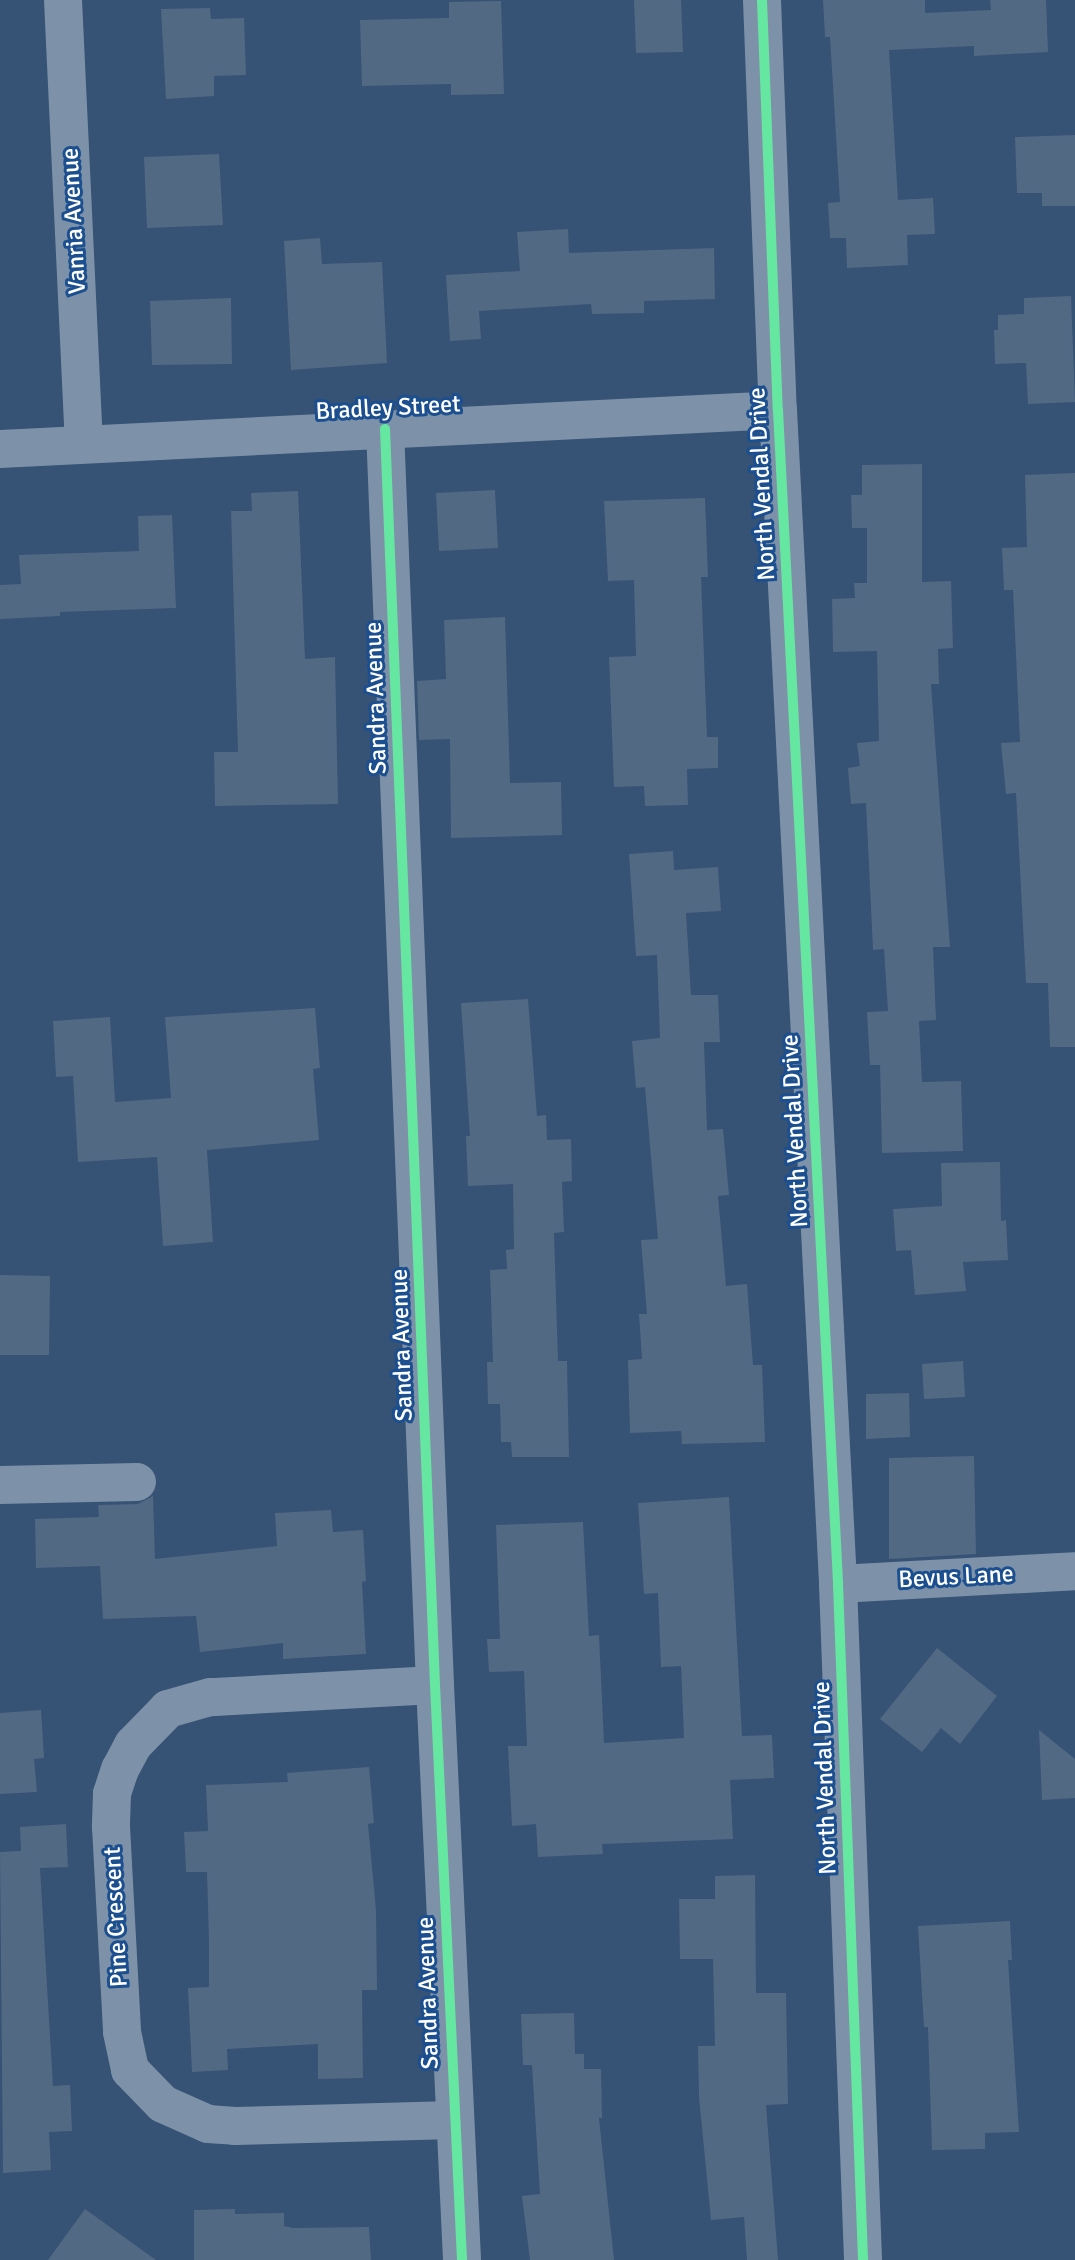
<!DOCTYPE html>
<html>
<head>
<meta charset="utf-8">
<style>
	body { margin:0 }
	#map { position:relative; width:1075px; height:2260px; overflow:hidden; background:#365274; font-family:Signika,sans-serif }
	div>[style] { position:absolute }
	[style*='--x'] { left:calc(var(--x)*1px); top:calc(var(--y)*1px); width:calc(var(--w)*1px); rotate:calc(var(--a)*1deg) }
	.building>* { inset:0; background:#526984 }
	.minor>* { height:38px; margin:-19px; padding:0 19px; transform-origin:19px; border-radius:19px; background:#7d92a8 }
	.cycleway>* { height:10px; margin:-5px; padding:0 5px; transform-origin:5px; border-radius:5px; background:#66e7a1 }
	span { translate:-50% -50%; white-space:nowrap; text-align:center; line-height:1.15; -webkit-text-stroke:6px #1b4f8f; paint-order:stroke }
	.street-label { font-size:24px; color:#fff }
</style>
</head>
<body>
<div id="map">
	<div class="building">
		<i style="clip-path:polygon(634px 0,681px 0,683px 52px,636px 53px)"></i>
		<i style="clip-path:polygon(823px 0,925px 0,925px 13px,991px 10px,990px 0,1046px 0,1048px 52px,974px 56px,974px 46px,889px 50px,898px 200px,933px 198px,935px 234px,907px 235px,908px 265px,847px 268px,846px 238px,830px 238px,828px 203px,840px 202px,830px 37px,825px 37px)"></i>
		<i style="clip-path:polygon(501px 1px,504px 94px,451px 95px,451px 84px,362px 86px,360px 20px,449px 18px,449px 2px)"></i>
		<i style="clip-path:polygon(210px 8px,211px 19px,244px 18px,246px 75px,214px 76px,214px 96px,166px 99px,161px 9px)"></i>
		<i style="clip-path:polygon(1075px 135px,1075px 206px,1042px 206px,1042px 193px,1017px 193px,1015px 137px)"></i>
		<i style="clip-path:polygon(219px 154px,223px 225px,147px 228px,144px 157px)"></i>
		<i style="clip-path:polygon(568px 229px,569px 253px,714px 248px,715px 299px,644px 301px,644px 313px,592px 314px,591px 304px,479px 311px,481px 339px,450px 341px,446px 275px,520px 271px,517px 232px)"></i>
		<i style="clip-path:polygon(320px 238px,322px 264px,382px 262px,387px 363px,291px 370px,284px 241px)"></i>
		<i style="clip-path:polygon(1071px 296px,1075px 402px,1028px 404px,1026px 363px,995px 364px,994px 330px,998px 330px,998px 315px,1024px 314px,1024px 298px)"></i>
		<i style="clip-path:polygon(231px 298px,232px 364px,152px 365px,150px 301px)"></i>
		<i style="clip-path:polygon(922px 464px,922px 582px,951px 581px,953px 648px,938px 649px,939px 684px,931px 684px,950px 947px,933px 947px,936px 1020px,919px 1021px,922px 1082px,961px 1081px,963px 1151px,882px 1153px,880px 1065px,870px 1065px,867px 1012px,888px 1011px,884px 949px,873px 950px,866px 803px,851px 804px,848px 768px,860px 766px,857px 743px,879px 741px,877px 651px,833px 652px,832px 599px,855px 598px,854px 583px,867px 583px,867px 528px,852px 528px,851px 495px,862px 495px,862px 465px)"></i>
		<i style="clip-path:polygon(1075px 473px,1075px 1047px,1050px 1047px,1048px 983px,1026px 983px,1016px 793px,1006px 794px,1001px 743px,1020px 742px,1013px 590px,1004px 590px,1002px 548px,1027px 547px,1025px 475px)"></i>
		<i style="clip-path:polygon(495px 490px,498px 548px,439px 551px,436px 493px)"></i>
		<i style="clip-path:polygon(298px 491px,305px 659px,335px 657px,338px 804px,215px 806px,214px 752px,238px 752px,231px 511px,252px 511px,251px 493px)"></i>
		<i style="clip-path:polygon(705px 498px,708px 577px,701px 577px,707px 737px,718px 737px,718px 768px,687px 769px,688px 805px,645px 806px,644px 786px,614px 787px,609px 657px,636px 656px,634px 580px,608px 581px,604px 501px)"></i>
		<i style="clip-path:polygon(172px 515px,176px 608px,60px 612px,60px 616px,0 619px,0 585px,21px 584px,19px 555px,139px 551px,138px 516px)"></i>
		<i style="clip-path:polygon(505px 617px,510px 783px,561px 782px,562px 835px,451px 838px,450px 739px,419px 740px,417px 681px,446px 679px,444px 620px)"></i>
		<i style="clip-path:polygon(673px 851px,674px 870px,718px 867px,721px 911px,686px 913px,691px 995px,718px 995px,720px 1042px,704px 1042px,707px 1130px,723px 1129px,729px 1195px,718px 1196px,726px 1286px,747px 1284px,753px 1365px,762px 1365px,765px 1442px,682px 1444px,681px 1431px,630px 1433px,628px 1360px,642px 1359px,639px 1314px,647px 1314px,641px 1240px,658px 1239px,645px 1087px,636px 1088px,632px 1041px,660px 1038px,657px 955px,636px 956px,629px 854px)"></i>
		<i style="clip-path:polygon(528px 999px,537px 1116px,546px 1115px,547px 1140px,571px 1139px,572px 1181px,562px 1182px,564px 1232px,554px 1233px,558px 1361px,567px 1361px,569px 1457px,512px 1457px,511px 1442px,501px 1442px,500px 1404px,488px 1404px,487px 1362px,493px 1362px,490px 1270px,507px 1269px,506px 1250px,514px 1249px,513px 1184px,468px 1186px,466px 1136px,470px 1136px,461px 1003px)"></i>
		<i style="clip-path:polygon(315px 1008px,320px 1068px,313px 1069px,319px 1140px,207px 1150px,213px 1242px,163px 1246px,157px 1157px,78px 1162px,73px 1076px,56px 1077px,53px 1021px,110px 1017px,115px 1102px,171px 1098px,165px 1017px)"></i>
		<i style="clip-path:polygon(1000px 1162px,1001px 1221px,1006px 1220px,1008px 1260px,963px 1262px,966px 1291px,915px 1295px,911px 1250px,896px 1251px,893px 1209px,942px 1206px,941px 1163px)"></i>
		<i style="clip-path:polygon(0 1275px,50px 1276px,49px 1355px,0 1355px)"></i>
		<i style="clip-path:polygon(963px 1361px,965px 1397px,924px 1399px,922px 1364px)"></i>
		<i style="clip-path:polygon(909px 1393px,910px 1437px,866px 1439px,866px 1394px)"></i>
		<i style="clip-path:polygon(974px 1456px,976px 1554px,889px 1559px,889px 1458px)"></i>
		<i style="clip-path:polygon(153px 1496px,155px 1559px,277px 1546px,275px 1513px,331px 1510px,333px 1532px,363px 1530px,366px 1581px,362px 1582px,366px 1654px,283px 1659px,283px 1643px,200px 1652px,196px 1616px,103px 1619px,100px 1566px,36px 1568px,35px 1519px,99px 1517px,98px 1505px,138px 1504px)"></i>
		<i style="clip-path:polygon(729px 1497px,742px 1736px,772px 1735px,774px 1778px,730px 1780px,733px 1839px,602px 1844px,603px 1854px,538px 1857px,536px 1824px,512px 1826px,508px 1746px,527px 1746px,524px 1671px,489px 1672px,487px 1639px,500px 1639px,496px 1525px,583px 1522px,589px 1636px,599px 1635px,604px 1743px,684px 1738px,681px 1666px,661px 1667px,658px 1593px,644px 1594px,638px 1503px)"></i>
		<i style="clip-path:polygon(937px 1648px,997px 1696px,960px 1744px,941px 1728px,922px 1752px,880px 1719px)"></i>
		<i style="clip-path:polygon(41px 1710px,44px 1758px,34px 1759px,37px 1792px,0 1794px,0 1713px)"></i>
		<i style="clip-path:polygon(1039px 1730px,1075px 1759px,1075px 1798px,1042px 1800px)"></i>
		<i style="clip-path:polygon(369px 1767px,374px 1823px,368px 1824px,376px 1910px,377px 1990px,362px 1990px,363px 2078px,318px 2079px,318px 2044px,227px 2049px,228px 2070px,192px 2072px,188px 1988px,209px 1987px,209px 1941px,207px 1872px,186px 1872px,184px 1832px,208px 1831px,206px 1785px,288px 1782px,287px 1773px)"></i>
		<i style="clip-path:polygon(66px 1824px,68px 1867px,40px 1868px,53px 2086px,70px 2085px,72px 2131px,49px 2132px,51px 2170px,3px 2173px,0 1852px,21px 1851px,20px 1827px)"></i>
		<i style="clip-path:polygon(755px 1875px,756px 1993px,786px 1993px,788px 2104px,766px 2105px,778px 2260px,747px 2260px,744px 2217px,711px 2220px,699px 2097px,698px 2046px,715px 2046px,713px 1959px,680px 1959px,679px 1899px,715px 1899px,715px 1876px)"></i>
		<i style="clip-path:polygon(1010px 1921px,1012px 1960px,1008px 1960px,1019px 2132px,985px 2133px,985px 2149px,932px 2150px,928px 2027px,924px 2027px,918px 1926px)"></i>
		<i style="clip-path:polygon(574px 2013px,575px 2054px,584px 2054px,584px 2069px,601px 2069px,602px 2118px,599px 2118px,614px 2260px,530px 2260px,522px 2196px,540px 2194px,532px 2065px,523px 2065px,521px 2014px)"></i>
		<i style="clip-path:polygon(85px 2209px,156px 2260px,48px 2260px)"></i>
		<i style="clip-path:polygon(235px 2209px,235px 2214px,284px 2213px,284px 2226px,293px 2228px,369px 2227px,371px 2260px,194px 2260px,194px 2210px)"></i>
	</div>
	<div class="minor">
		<i style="--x:63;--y:0;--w:443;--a:87.3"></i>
		<i style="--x:762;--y:0;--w:410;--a:87.8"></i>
		<i style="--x:778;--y:410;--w:1176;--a:87.07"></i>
		<i style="--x:838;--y:1584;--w:676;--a:87.88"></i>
		<i style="--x:385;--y:429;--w:1257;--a:87.72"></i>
		<i style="--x:435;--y:1685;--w:576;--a:87.31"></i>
		<i style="--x:0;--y:449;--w:779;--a:-2.87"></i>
		<i style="--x:0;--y:1485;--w:137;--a:-1.3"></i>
		<i style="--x:838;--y:1584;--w:237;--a:-3.1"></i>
		<i style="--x:435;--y:1685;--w:225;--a:176.9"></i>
		<i style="--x:210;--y:1697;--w:44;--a:164.1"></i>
		<i style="--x:168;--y:1709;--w:50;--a:134.2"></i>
		<i style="--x:133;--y:1745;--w:27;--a:118"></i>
		<i style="--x:120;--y:1769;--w:26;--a:108"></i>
		<i style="--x:112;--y:1794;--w:33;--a:92"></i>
		<i style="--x:111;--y:1827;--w:205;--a:86.9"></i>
		<i style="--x:122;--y:2032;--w:39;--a:78"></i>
		<i style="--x:130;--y:2070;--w:47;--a:45.9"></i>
		<i style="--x:163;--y:2104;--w:49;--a:24"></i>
		<i style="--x:208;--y:2124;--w:27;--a:4"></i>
		<i style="--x:235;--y:2126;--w:218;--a:-1.6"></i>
	</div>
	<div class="cycleway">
		<i style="--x:762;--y:0;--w:410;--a:87.8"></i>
		<i style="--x:778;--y:410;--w:1176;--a:87.07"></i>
		<i style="--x:838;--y:1584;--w:676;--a:87.88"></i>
		<i style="--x:385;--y:429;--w:1257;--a:87.72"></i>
		<i style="--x:435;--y:1685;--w:576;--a:87.31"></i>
	</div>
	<div class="street-label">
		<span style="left:74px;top:221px;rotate:-93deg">Vanria Avenue</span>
		<span style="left:388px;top:408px;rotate:-3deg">Bradley Street</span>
		<span style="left:762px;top:484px;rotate:-93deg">North Vendal Drive</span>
		<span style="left:376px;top:698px;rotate:-92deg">Sandra Avenue</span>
		<span style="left:795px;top:1131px;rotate:-93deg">North Vendal Drive</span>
		<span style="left:402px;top:1345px;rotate:-92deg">Sandra Avenue</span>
		<span style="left:956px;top:1577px;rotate:-3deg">Bevus Lane</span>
		<span style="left:825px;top:1778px;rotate:-92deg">North Vendal Drive</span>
		<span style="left:116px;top:1917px;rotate:-93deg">Pine Crescent</span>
		<span style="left:428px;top:1993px;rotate:-92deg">Sandra Avenue</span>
	</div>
</div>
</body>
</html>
